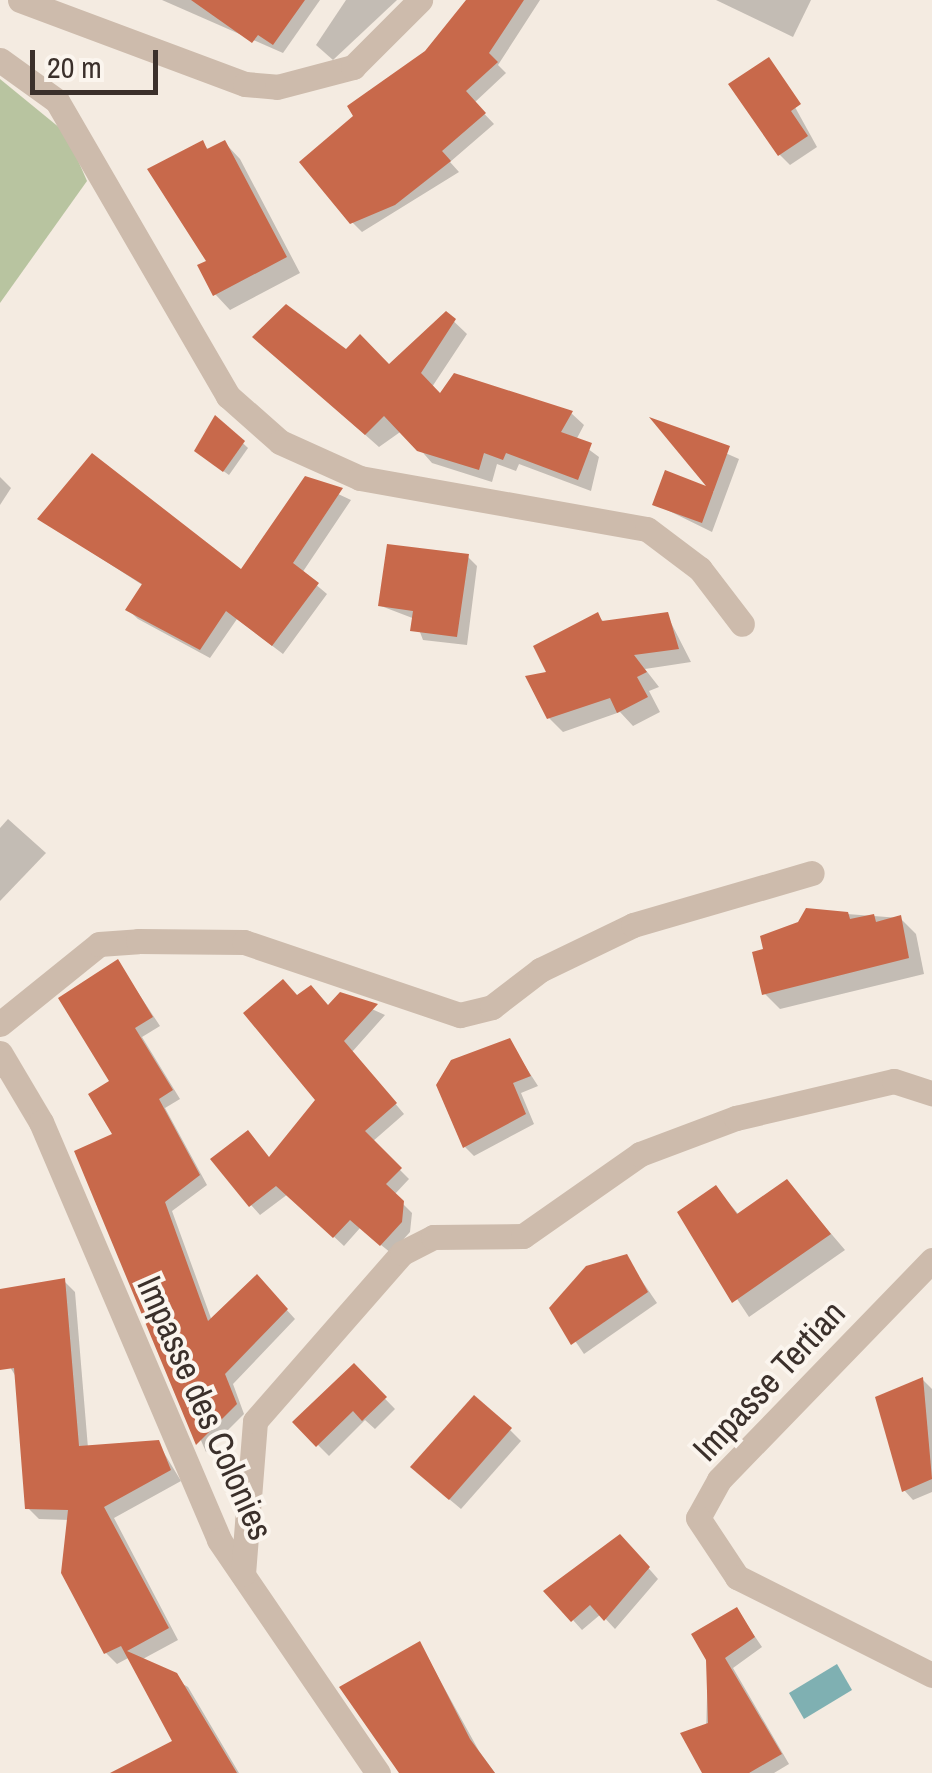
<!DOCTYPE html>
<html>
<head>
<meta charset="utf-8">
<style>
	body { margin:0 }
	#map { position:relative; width:932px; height:1773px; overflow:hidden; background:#f4ebe1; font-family:"Archivo Narrow",sans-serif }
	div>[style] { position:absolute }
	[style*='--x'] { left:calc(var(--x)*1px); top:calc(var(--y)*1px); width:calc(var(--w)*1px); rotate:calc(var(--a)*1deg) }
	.green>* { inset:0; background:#b8c4a0 }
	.water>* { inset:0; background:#7fb0b2 }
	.shadow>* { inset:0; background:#0003 }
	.building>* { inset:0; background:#c8694b }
	.minor>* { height:25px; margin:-12.5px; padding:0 12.5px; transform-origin:12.5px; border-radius:12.5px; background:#cdbbac }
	span { translate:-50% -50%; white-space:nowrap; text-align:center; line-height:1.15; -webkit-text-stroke:8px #fbf5ee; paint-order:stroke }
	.street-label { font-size:35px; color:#3b302b }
	.scale { position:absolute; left:30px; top:50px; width:128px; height:45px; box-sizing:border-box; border:5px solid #3b302b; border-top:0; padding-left:12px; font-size:30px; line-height:35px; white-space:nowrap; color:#3b302b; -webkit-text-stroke:8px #fbf5ee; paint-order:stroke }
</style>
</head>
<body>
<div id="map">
	<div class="green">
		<i style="clip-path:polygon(0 79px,66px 133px,87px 181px,0 303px)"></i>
	</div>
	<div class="water">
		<i style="clip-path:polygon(837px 1664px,852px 1690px,804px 1719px,789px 1693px)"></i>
	</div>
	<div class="shadow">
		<i style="clip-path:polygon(162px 0,320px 0,283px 53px)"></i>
		<i style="clip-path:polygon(346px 0,397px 0,333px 60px,316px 45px)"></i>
		<i style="clip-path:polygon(468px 0,540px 0,498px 65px,506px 73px,474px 103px,494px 124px,450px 162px,459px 172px,362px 232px,352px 222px)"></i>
		<i style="clip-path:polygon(716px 0,811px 0,793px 37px)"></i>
		<i style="clip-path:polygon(769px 60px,817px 147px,790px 165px,780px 155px)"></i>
		<i style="clip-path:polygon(202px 143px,210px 151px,225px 143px,240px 159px,300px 273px,230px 310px,215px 294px)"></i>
		<i style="clip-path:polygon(446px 314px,467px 334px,432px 387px,440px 396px,571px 413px,584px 425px,576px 440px,599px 457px,591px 491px,519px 464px,516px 471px,497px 464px,492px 482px,432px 463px,403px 430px,379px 447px,268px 349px,346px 353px,389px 367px)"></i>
		<i style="clip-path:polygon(216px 418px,248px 448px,229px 475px,202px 456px)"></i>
		<i style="clip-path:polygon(657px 423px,739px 459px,712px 532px,655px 504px,666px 474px,714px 492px)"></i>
		<i style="clip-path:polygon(0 477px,11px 488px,0 505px)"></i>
		<i style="clip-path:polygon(306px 479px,351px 500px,302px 573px,327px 594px,283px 654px,237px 619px,210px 658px,138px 619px,128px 610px,144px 586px,40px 519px,242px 573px)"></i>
		<i style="clip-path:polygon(467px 556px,477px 566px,467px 645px,423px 640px,415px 619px,381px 606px)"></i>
		<i style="clip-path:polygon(597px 615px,605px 623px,667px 615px,691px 662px,645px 669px,659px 687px,649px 691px,660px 712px,633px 726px,620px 712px,563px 732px,549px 718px,549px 674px)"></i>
		<i style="clip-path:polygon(8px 819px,46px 853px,0 901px,0 828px)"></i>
		<i style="clip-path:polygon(847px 914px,900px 918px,916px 934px,924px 974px,780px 1009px,764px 993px)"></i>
		<i style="clip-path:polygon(117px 961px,160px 1026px,142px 1037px,180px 1099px,165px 1108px,207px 1185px,172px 1211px,212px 1321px,265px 1286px,295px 1319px,233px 1384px,244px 1414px,206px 1452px,77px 1153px,115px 1135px,113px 1082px,61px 999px)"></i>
		<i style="clip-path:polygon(341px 995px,385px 1015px,352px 1052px,404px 1114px,372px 1142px,409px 1179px,394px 1195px,412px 1213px,410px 1232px,391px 1253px,360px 1228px,344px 1246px,288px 1194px,260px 1215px,251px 1205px,271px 1159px,318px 1100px,329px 1008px)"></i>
		<i style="clip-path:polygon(509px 1041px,538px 1086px,521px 1093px,534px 1124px,474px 1156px,465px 1147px)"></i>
		<i style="clip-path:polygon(787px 1182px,845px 1250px,749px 1317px,680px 1213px,716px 1188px,740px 1216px)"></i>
		<i style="clip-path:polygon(603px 1260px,629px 1262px,657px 1303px,584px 1354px,553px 1308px)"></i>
		<i style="clip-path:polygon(64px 1281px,75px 1292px,88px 1448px,158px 1443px,181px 1481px,114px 1518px,178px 1640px,141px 1660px,188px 1687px,239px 1773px,125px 1773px,176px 1742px,130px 1657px,117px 1664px,106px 1653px,64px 1572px,70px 1520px,39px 1519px,28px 1508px,18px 1380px,0 1351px,0 1291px)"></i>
		<i style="clip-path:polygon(354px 1367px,395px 1409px,375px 1429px,365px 1420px,329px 1456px,295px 1422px)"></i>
		<i style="clip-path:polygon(923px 1380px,932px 1389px,932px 1492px,913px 1500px,904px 1490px)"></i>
		<i style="clip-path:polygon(510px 1430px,521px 1441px,461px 1509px,424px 1478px)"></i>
		<i style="clip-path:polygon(630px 1547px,658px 1579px,615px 1629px,601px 1614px,582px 1630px,573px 1620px)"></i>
		<i style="clip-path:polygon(737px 1610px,762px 1647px,733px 1668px,789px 1764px,774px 1773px,705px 1773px,708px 1659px)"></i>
		<i style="clip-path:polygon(420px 1644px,479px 1751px,495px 1773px,402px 1773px)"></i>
	</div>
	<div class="building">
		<i style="clip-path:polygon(191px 0,305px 0,273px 45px,258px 35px,252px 43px)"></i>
		<i style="clip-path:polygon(466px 0,524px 0,489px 53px,498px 62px,466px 91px,486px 113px,442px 151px,451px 161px,395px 205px,350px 224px,299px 162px,353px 116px,347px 106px,425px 51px)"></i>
		<i style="clip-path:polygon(769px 57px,801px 104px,791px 111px,808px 136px,778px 156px,728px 84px)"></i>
		<i style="clip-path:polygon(203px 140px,207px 149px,225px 140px,287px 257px,213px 296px,197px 265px,206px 261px,147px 169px)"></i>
		<i style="clip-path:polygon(286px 304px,346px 349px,360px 334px,389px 364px,446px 311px,456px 319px,421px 373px,440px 393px,454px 373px,573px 411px,561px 432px,592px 443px,578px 480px,506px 453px,503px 460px,484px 453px,479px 470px,417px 451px,384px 416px,365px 435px,252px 337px)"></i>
		<i style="clip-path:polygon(215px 415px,245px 441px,223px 472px,194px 451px)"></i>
		<i style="clip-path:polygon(649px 417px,730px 446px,702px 523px,652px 505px,665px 470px,706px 486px)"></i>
		<i style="clip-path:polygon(92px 453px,241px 569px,305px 476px,343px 488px,293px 563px,319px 583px,272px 646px,226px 611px,200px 650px,125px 610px,142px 584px,37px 519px)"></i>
		<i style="clip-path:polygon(387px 544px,469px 554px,457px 637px,410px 631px,413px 611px,378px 606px)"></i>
		<i style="clip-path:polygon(598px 612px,602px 621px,668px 612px,679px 649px,634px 655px,647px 672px,637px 677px,648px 697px,617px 713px,610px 698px,547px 719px,525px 676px,546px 672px,533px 646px)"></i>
		<i style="clip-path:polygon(806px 908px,848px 912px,850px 919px,874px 914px,876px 922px,901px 915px,909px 958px,762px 995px,752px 952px,763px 949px,760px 936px,798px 922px)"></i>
		<i style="clip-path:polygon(118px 959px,153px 1017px,135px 1028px,173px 1090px,159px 1099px,200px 1175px,165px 1202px,208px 1321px,257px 1274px,288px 1309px,225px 1374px,237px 1404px,196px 1445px,74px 1151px,112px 1134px,88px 1094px,109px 1081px,58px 998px)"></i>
		<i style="clip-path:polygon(283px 979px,297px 995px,311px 985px,328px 1005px,340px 992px,378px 1004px,344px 1041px,397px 1103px,365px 1131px,402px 1168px,386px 1184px,404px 1201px,402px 1222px,380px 1246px,350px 1220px,333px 1238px,276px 1186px,249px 1207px,210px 1159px,248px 1130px,269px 1157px,315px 1100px,243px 1013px)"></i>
		<i style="clip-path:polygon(510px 1038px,531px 1076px,513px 1083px,526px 1114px,463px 1148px,436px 1085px,451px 1060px)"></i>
		<i style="clip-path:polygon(787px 1179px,831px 1234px,732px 1303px,677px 1212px,716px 1185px,737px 1214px)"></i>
		<i style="clip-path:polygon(627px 1254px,648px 1292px,571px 1345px,549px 1308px,586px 1266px)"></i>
		<i style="clip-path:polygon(65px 1278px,79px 1446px,159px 1440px,171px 1470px,104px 1507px,169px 1628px,127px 1651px,177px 1673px,237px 1773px,110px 1773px,172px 1741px,121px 1646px,104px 1654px,61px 1573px,68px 1510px,25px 1509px,14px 1368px,0 1370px,0 1289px)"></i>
		<i style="clip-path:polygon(354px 1363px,387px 1397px,362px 1421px,353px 1411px,316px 1447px,292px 1422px)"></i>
		<i style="clip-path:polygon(923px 1377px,932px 1479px,902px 1492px,875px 1397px)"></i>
		<i style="clip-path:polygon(474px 1395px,512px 1428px,449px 1500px,410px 1467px)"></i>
		<i style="clip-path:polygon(620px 1534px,650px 1567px,604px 1621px,590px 1605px,571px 1622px,543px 1591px)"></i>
		<i style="clip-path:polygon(737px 1607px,755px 1637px,725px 1658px,782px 1754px,749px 1773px,702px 1773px,680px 1733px,708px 1723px,706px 1660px,691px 1634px)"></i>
		<i style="clip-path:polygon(420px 1641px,470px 1739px,495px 1773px,399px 1773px,339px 1687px)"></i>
	</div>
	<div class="minor">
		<i style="--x:20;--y:0;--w:240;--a:20.5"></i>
		<i style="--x:245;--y:84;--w:32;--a:5"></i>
		<i style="--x:277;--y:87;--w:79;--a:-14.7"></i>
		<i style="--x:353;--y:67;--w:95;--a:-45"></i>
		<i style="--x:0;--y:60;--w:70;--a:35.7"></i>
		<i style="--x:57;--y:101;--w:341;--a:59.9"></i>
		<i style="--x:228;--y:396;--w:69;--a:41.5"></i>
		<i style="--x:280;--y:442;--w:88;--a:24.2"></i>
		<i style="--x:360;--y:478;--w:291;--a:10.1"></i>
		<i style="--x:647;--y:529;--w:66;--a:37"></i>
		<i style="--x:700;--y:569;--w:69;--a:52.6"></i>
		<i style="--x:0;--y:1024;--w:127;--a:-38.9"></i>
		<i style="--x:99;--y:944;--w:39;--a:-4"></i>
		<i style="--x:138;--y:941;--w:106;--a:0.5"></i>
		<i style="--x:244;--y:942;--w:228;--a:18.7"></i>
		<i style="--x:460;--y:1015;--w:33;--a:-14"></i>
		<i style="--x:492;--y:1007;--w:61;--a:-37.6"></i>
		<i style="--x:540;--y:970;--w:103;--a:-25.8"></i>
		<i style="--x:633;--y:925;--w:186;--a:-16.2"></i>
		<i style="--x:0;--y:1053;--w:80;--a:59.3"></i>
		<i style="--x:41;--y:1122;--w:454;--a:66.9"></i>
		<i style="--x:219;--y:1540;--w:282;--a:55.7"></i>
		<i style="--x:932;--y:1260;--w:306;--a:134.1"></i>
		<i style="--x:719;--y:1480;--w:43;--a:118.9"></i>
		<i style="--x:698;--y:1518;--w:71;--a:56.5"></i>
		<i style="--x:737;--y:1577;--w:218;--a:26.7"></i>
		<i style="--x:243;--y:1574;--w:153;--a:-85.5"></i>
		<i style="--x:255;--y:1421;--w:223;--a:-48.8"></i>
		<i style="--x:402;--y:1253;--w:35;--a:-27"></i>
		<i style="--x:433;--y:1237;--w:90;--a:-0.6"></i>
		<i style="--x:523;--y:1236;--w:143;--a:-35"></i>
		<i style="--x:640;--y:1154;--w:103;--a:-20.6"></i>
		<i style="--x:736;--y:1118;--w:162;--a:-13.2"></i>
		<i style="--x:894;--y:1081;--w:40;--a:18"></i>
	</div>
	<div class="street-label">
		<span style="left:769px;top:1381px;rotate:-47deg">Impasse Tertian</span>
		<span style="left:205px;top:1408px;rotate:66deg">Impasse des Colonies</span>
	</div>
	<div class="scale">20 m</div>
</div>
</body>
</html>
